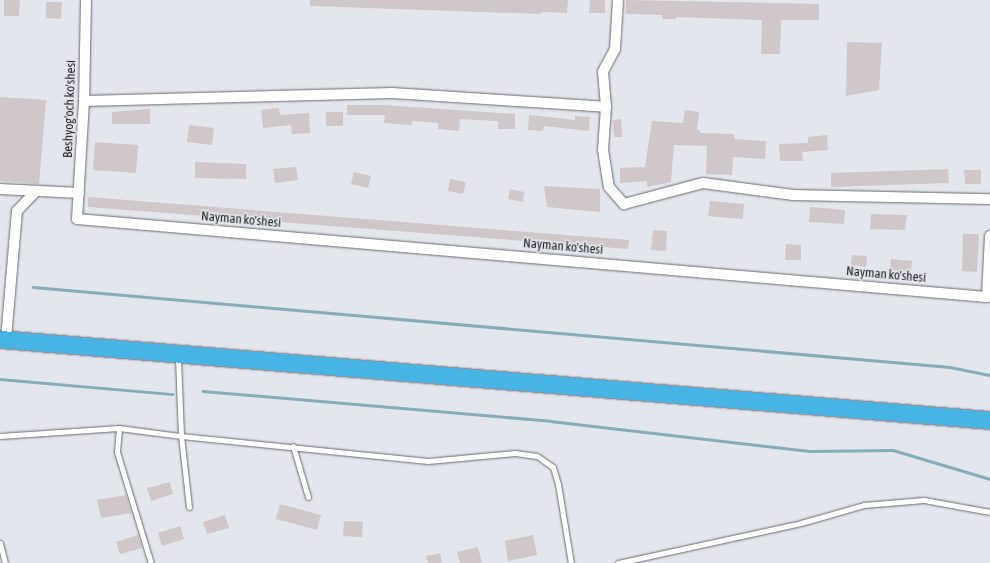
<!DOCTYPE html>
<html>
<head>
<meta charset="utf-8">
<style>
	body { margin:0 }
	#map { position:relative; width:990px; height:563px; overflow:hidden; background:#e4e6ed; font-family:"Asap Condensed",sans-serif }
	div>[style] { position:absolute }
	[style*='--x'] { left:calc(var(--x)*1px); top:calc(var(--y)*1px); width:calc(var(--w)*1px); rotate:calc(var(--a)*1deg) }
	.stream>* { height:2.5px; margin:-1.25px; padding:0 1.25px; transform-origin:1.25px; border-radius:1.25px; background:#83adb7 }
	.building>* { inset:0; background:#cfc7ca }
	.roads { filter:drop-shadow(0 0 1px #686a70) drop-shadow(0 0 1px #686a70) }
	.service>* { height:5px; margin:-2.5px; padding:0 2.5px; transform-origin:2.5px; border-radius:2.5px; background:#fff }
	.minor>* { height:10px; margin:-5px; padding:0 5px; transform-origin:5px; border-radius:5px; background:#fff }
	.trunk>* { height:17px; margin:-8.5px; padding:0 8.5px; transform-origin:8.5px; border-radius:8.5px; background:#47b4e6 }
	span { translate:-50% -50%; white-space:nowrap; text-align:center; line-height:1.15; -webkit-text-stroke:3.5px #e4e6ed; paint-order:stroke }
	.street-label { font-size:13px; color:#1f2023 }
</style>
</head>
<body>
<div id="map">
	<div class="stream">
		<i style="--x:33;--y:287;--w:920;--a:4.99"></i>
		<i style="--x:950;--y:367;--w:41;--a:11.3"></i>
		<i style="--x:0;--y:379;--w:173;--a:5"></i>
		<i style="--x:203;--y:391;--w:348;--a:4.9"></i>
		<i style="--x:550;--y:421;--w:263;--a:6.6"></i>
		<i style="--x:811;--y:451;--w:82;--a:-0.7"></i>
		<i style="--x:893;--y:450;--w:101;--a:16.6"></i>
	</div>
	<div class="building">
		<i style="clip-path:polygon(4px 0,20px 0,19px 16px,4px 16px)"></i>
		<i style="clip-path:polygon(310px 0,568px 0,567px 13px,541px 12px,541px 14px,310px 6px)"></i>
		<i style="clip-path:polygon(590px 0,605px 0,605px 13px,589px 13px)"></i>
		<i style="clip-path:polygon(626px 0,819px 4px,819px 20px,781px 20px,780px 54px,761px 54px,762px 20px,676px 17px,676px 19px,662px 19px,662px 15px,626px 14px)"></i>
		<i style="clip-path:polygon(46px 2px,62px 2px,61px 19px,46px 18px)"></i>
		<i style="clip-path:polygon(847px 42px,882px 43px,879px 90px,846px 96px)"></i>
		<i style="clip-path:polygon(0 97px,46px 100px,39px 184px,0 181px)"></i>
		<i style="clip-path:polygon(347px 105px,383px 105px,515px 114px,515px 129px,498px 129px,498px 121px,460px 119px,459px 131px,438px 129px,438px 123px,412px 121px,412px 125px,384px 123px,385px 115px,347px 115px)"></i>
		<i style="clip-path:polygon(279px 108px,280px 115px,309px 113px,310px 133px,292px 134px,291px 125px,263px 128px,261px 110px)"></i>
		<i style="clip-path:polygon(150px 109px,150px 124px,112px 124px,112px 112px)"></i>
		<i style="clip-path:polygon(685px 110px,699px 112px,697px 130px,700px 130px,700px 133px,734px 134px,734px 139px,766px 141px,765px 159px,733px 157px,732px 175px,706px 174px,707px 146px,674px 145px,671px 182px,648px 187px,646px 181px,620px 183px,620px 168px,645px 167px,652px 121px,683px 123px)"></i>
		<i style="clip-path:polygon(326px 112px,343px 112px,343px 126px,326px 126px)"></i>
		<i style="clip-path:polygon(529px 115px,575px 120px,575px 116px,590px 117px,589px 131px,544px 126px,543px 131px,528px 130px)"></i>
		<i style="clip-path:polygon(621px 119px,622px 137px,614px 137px,613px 120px)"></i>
		<i style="clip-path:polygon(189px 125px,214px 128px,212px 145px,187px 142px)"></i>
		<i style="clip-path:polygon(827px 135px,828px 150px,802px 152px,803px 161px,780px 161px,779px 144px,808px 143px,808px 137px)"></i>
		<i style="clip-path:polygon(95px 142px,138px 145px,136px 173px,93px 170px)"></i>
		<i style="clip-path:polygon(195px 162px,246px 164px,246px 179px,195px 178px)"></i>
		<i style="clip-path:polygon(296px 167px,298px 180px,275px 183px,273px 169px)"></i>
		<i style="clip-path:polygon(948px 169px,949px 183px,831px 187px,831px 173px)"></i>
		<i style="clip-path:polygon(964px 170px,981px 170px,981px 184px,965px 184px)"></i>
		<i style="clip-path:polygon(354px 172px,371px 176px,368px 188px,351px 184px)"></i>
		<i style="clip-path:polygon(450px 179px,466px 182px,463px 194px,448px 191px)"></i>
		<i style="clip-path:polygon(544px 186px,600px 189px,600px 212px,547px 207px)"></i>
		<i style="clip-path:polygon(510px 189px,524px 192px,523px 202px,508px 199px)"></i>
		<i style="clip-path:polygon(88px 197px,629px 240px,628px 249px,88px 207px)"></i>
		<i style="clip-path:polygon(710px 201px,744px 204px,743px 219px,708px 216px)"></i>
		<i style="clip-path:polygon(810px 207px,845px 210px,844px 224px,809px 222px)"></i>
		<i style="clip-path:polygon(871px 214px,907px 215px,905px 230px,870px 229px)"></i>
		<i style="clip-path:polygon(653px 230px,667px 231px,666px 251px,651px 250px)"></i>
		<i style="clip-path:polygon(963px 234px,979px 234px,977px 272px,962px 271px)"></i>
		<i style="clip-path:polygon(786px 244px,801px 245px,801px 260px,785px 260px)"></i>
		<i style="clip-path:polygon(852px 255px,867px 256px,866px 267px,851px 265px)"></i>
		<i style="clip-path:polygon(891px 259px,912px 261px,911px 272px,890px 271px)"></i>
		<i style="clip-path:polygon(170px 482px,173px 494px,151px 501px,147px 488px)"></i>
		<i style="clip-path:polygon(126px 495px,131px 513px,101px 518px,97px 500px)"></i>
		<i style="clip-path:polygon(280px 504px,321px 515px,317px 530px,276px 519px)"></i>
		<i style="clip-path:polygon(225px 515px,229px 528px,207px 534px,203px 522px)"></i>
		<i style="clip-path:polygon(344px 521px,363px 522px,362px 537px,343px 536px)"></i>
		<i style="clip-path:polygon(180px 526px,184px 539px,162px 546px,158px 533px)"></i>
		<i style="clip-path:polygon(138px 535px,142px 548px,120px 554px,116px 542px)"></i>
		<i style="clip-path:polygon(533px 535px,537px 555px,508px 561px,505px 541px)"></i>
		<i style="clip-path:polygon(478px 547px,482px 563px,460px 563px,457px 552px)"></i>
		<i style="clip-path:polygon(440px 553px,442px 563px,428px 563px,426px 556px)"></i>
	</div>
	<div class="roads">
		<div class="service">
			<i style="--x:119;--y:428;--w:24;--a:95"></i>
			<i style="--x:117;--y:452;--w:116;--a:73"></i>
			<i style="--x:0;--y:436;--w:119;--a:-3.8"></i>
			<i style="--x:119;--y:428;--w:63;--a:7.4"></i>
			<i style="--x:181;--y:436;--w:79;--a:-92.2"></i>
			<i style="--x:293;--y:446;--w:53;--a:73.6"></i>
			<i style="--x:189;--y:507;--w:71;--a:-96.4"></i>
			<i style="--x:181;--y:436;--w:248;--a:5.8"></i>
			<i style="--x:428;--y:461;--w:87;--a:-5.3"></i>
			<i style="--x:515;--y:453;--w:22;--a:8"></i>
			<i style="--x:537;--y:456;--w:19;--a:35"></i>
			<i style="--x:553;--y:467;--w:18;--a:74"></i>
			<i style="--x:558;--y:484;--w:80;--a:80.7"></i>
			<i style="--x:0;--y:543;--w:21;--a:76"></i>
			<i style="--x:618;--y:563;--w:187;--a:-12.3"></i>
			<i style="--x:801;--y:523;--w:66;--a:-15.9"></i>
			<i style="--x:864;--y:505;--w:60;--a:-4.8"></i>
			<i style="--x:924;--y:500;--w:67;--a:10.3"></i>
		</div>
		<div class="minor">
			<i style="--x:86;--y:0;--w:101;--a:91.1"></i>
			<i style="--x:84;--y:101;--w:118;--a:93.4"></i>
			<i style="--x:77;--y:219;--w:913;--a:4.9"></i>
			<i style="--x:987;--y:297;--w:61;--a:-87.2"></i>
			<i style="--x:618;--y:0;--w:49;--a:93.5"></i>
			<i style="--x:615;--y:49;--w:26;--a:118"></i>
			<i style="--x:603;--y:72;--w:35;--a:85"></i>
			<i style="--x:606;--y:107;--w:43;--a:94"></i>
			<i style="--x:603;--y:150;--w:37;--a:81"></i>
			<i style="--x:609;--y:187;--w:23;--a:49"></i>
			<i style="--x:624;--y:204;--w:82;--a:-14.9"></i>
			<i style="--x:703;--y:183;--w:91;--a:7.6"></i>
			<i style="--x:793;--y:195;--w:197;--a:1.2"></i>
			<i style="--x:84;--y:101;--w:308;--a:-1.5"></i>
			<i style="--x:392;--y:93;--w:214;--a:3.7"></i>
			<i style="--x:0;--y:189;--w:79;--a:2.9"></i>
			<i style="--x:6;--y:339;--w:128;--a:-85.1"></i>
			<i style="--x:17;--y:211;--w:28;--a:-46"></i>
		</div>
		<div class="trunk">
			<i style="--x:0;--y:339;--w:993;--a:4.68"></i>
		</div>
	</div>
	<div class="street-label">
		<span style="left:70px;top:109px;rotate:-88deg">Beshyog'och ko'shesi</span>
		<span style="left:241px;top:220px;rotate:5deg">Nayman ko'shesi</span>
		<span style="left:563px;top:247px;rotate:5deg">Nayman ko'shesi</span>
		<span style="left:886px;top:275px;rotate:5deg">Nayman ko'shesi</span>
	</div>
</div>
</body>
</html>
